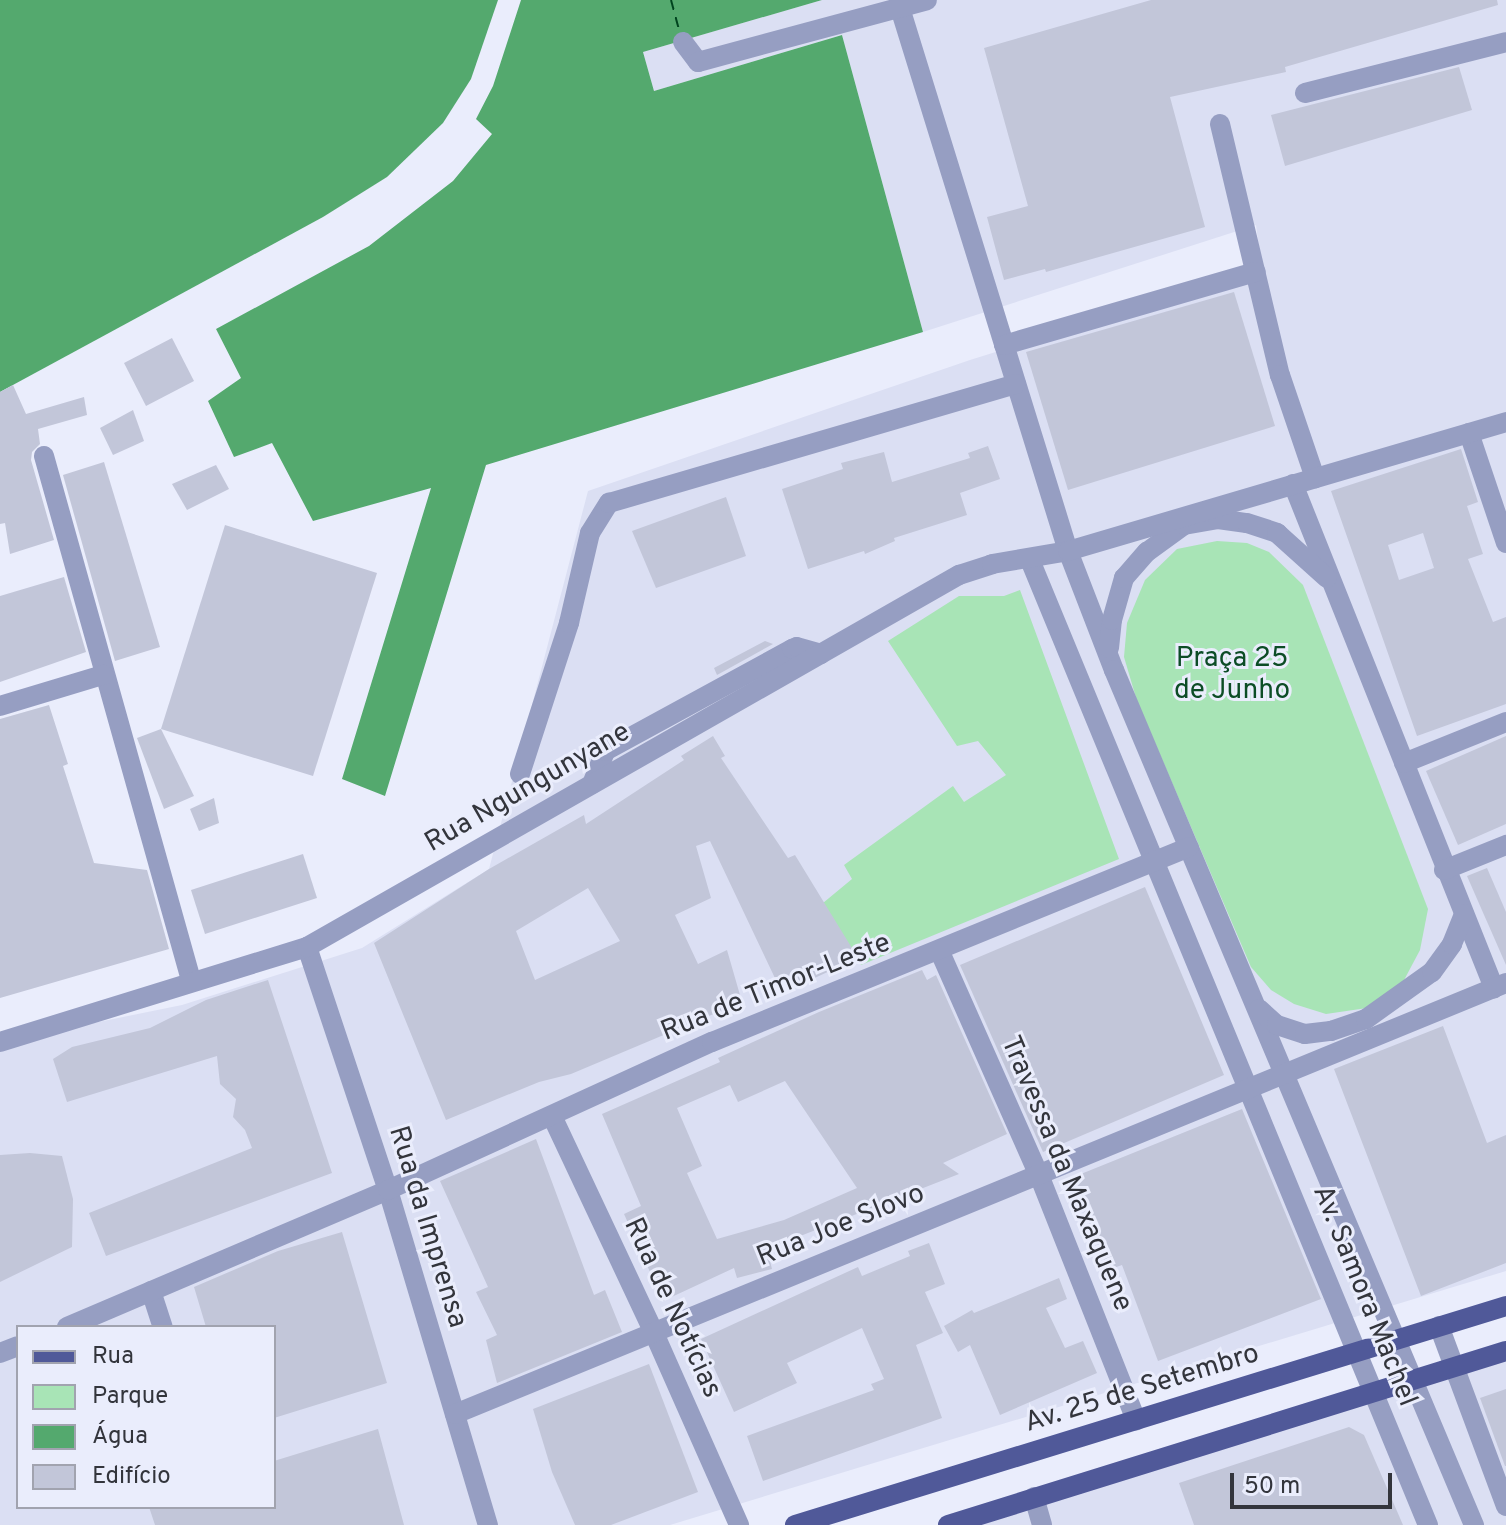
<!DOCTYPE html>
<html>
<head>
<meta charset="utf-8">
<style>
	body { margin:0 }
	#map { position:relative; width:1506px; height:1525px; overflow:hidden; background:#eaedfc; font-family:Overpass,sans-serif }
	div>[style] { position:absolute }
	[style*='--x'] { left:calc(var(--x)*1px); top:calc(var(--y)*1px); width:calc(var(--w)*1px); rotate:calc(var(--a)*1deg) }
	.built>* { inset:0; background:#dbdff3 }
	.green>* { inset:0; background:#a8e4b6 }
	.water>* { inset:0; background:#54a96e }
	.ferry>* { height:2px; margin-top:-1px; transform-origin:0; background:repeating-linear-gradient(90deg,#00441e 0 10px,transparent 0 18px) }
	.building>* { inset:0; background:#c2c6d9 }
	.minor>* { height:20px; margin:-10px; padding:0 10px; transform-origin:10px; border-radius:10px; background:#969ec2 }
	.major>* { height:20px; margin:-10px; padding:0 10px; transform-origin:10px; border-radius:10px; background:#505999 }
	span { translate:-50% -50%; white-space:nowrap; text-align:center; line-height:1.15; -webkit-text-stroke:6px #eaedfc; paint-order:stroke }
	.park-label { font-size:28px; color:#0c4d26 }
	.street-label { font-size:28px; color:#33353c }
	.legend { position:absolute; left:16px; top:1325px; width:260px; height:184px; box-sizing:border-box; background:#eaedfc; border:2px solid #a1a3af; margin:0; padding:10px 14px; list-style:none; font-size:24px; color:#33353c }
	.legend li { display:flex; align-items:center; gap:16px; height:40px }
	.legend b { width:40px; border:2px solid #a1a3af }
	.scale { position:absolute; left:1230px; top:1473px; width:162px; height:36px; box-sizing:border-box; border:4px solid #33353c; border-top:0; padding-left:10px; font-size:24px; line-height:28px; white-space:nowrap; color:#33353c; -webkit-text-stroke:6px #eaedfc; paint-order:stroke }
</style>
</head>
<body>
<div id="map">
	<div class="built">
		<i style="clip-path:polygon(evenodd,822px 0,1506px 0,1506px 1271px,670px 1525px,0 1525px,0 1042px,182px 1005px,362px 948px,489px 869px,588px 491px,970px 360px,1257px 270px,1279px 405px,1256px 225px,923px 332px,842px 35px,654px 91px,643px 52px,822px 0,18px 1327px,274px 1327px,274px 1507px,18px 1507px,18px 1327px)"></i>
		<i style="clip-path:polygon(1506px 1358px,1506px 1525px,975px 1525px)"></i>
	</div>
	<div class="green">
		<i style="clip-path:polygon(1217px 541px,1247px 543px,1269px 552px,1303px 585px,1428px 909px,1420px 950px,1403px 982px,1367px 1008px,1326px 1014px,1294px 1004px,1271px 990px,1251px 967px,1137px 701px,1124px 657px,1127px 623px,1145px 580px,1177px 549px)"></i>
		<i style="clip-path:polygon(1020px 590px,1119px 859px,861px 965px,823px 903px,852px 879px,844px 865px,953px 786px,964px 802px,1006px 775px,978px 741px,957px 746px,888px 641px,959px 596px,1004px 596px)"></i>
	</div>
	<div class="water">
		<i style="clip-path:polygon(0 0,498px 0,471px 79px,443px 123px,387px 177px,323px 217px,0 392px)"></i>
		<i style="clip-path:polygon(521px 0,822px 0,643px 52px,654px 91px,842px 35px,923px 332px,486px 465px,385px 796px,342px 779px,431px 488px,313px 521px,272px 443px,234px 457px,208px 401px,241px 378px,216px 329px,369px 246px,453px 181px,492px 134px,476px 119px,493px 86px)"></i>
	</div>
	<div class="ferry">
		<i style="--x:671;--y:0;--w:35;--a:75"></i>
	</div>
	<div class="building">
		<i style="clip-path:polygon(1151px 0,1497px 0,1498px 5px,1285px 67px,1286px 72px,1170px 97px,1205px 227px,1046px 272px,1045px 269px,1004px 280px,987px 217px,1028px 206px,984px 48px)"></i>
		<i style="clip-path:polygon(1459px 67px,1472px 110px,1285px 166px,1271px 115px)"></i>
		<i style="clip-path:polygon(1234px 292px,1275px 426px,1068px 490px,1026px 352px)"></i>
		<i style="clip-path:polygon(172px 338px,194px 381px,146px 406px,124px 363px)"></i>
		<i style="clip-path:polygon(13px 385px,26px 414px,84px 397px,87px 415px,38px 429px,40px 444px,32px 452px,31px 460px,54px 540px,10px 554px,5px 523px,0 524px,0 392px)"></i>
		<i style="clip-path:polygon(133px 410px,144px 441px,113px 455px,100px 428px)"></i>
		<i style="clip-path:polygon(988px 446px,1000px 479px,960px 493px,967px 515px,894px 538px,895px 541px,865px 554px,864px 551px,808px 569px,782px 489px,843px 469px,841px 463px,884px 452px,892px 482px,970px 458px,968px 453px)"></i>
		<i style="clip-path:polygon(evenodd,1461px 449px,1478px 502px,1467px 506px,1483px 554px,1468px 559px,1493px 622px,1506px 617px,1506px 704px,1417px 736px,1331px 491px,1461px 449px,1423px 533px,1434px 568px,1399px 580px,1388px 545px,1423px 533px)"></i>
		<i style="clip-path:polygon(104px 462px,160px 647px,115px 661px,63px 475px)"></i>
		<i style="clip-path:polygon(216px 465px,229px 489px,187px 510px,172px 484px)"></i>
		<i style="clip-path:polygon(726px 497px,746px 556px,656px 588px,632px 531px)"></i>
		<i style="clip-path:polygon(225px 525px,377px 573px,313px 776px,161px 729px)"></i>
		<i style="clip-path:polygon(64px 577px,86px 652px,0 682px,0 596px)"></i>
		<i style="clip-path:polygon(765px 641px,773px 644px,717px 675px,714px 668px)"></i>
		<i style="clip-path:polygon(49px 705px,68px 764px,63px 766px,94px 863px,147px 870px,169px 949px,0 998px,0 719px)"></i>
		<i style="clip-path:polygon(161px 729px,194px 796px,164px 809px,137px 738px)"></i>
		<i style="clip-path:polygon(evenodd,713px 736px,725px 756px,721px 758px,788px 858px,795px 855px,858px 958px,782px 993px,710px 841px,696px 846px,711px 898px,675px 915px,698px 964px,727px 950px,742px 1002px,571px 1074px,539px 1082px,446px 1120px,374px 943px,489px 869px,584px 815px,586px 824px,684px 760px,681px 756px,713px 736px,588px 888px,620px 941px,535px 980px,516px 931px,588px 888px)"></i>
		<i style="clip-path:polygon(1506px 736px,1506px 824px,1458px 845px,1426px 771px)"></i>
		<i style="clip-path:polygon(214px 798px,219px 823px,199px 831px,190px 809px)"></i>
		<i style="clip-path:polygon(303px 854px,317px 898px,205px 934px,191px 890px)"></i>
		<i style="clip-path:polygon(1487px 868px,1506px 912px,1506px 965px,1467px 876px)"></i>
		<i style="clip-path:polygon(1145px 887px,1224px 1075px,1043px 1152px,960px 965px)"></i>
		<i style="clip-path:polygon(evenodd,922px 970px,927px 980px,936px 975px,1007px 1134px,943px 1163px,959px 1174px,767px 1249px,772px 1269px,737px 1278px,734px 1268px,663px 1301px,624px 1214px,641px 1206px,602px 1114px,720px 1062px,718px 1058px,819px 1012px,922px 970px,785px 1081px,857px 1188px,784px 1220px,717px 1239px,687px 1173px,702px 1166px,677px 1108px,730px 1085px,738px 1102px,785px 1081px)"></i>
		<i style="clip-path:polygon(268px 980px,332px 1173px,106px 1256px,89px 1213px,252px 1148px,245px 1130px,233px 1117px,236px 1099px,220px 1084px,217px 1056px,67px 1102px,53px 1059px,72px 1047px,150px 1028px,206px 1000px)"></i>
		<i style="clip-path:polygon(1443px 1026px,1487px 1143px,1506px 1135px,1506px 1263px,1421px 1296px,1334px 1069px)"></i>
		<i style="clip-path:polygon(1242px 1109px,1321px 1299px,1158px 1361px,1122px 1265px,1108px 1270px,1071px 1178px)"></i>
		<i style="clip-path:polygon(536px 1139px,594px 1295px,605px 1290px,622px 1332px,497px 1383px,486px 1340px,497px 1335px,476px 1292px,488px 1287px,440px 1181px)"></i>
		<i style="clip-path:polygon(30px 1153px,62px 1156px,73px 1199px,72px 1247px,0 1282px,0 1155px)"></i>
		<i style="clip-path:polygon(342px 1232px,387px 1383px,274px 1418px,274px 1327px,206px 1327px,194px 1287px,278px 1251px)"></i>
		<i style="clip-path:polygon(929px 1243px,945px 1284px,925px 1292px,943px 1333px,916px 1345px,942px 1418px,763px 1481px,747px 1436px,874px 1390px,871px 1384px,884px 1379px,862px 1328px,787px 1363px,797px 1383px,734px 1412px,701px 1339px,858px 1267px,862px 1276px,910px 1256px,908px 1251px)"></i>
		<i style="clip-path:polygon(1059px 1278px,1067px 1299px,1046px 1308px,1065px 1348px,1083px 1341px,1097px 1373px,1000px 1415px,970px 1345px,958px 1352px,944px 1326px,972px 1310px,974px 1313px)"></i>
		<i style="clip-path:polygon(649px 1364px,698px 1492px,611px 1525px,575px 1525px,552px 1472px,533px 1409px)"></i>
		<i style="clip-path:polygon(1506px 1389px,1506px 1466px,1505px 1466px,1480px 1398px)"></i>
		<i style="clip-path:polygon(1349px 1427px,1364px 1435px,1403px 1525px,1194px 1525px,1179px 1483px)"></i>
		<i style="clip-path:polygon(378px 1429px,404px 1525px,155px 1525px,149px 1507px,274px 1507px,274px 1461px)"></i>
	</div>
	<div class="minor">
		<i style="--x:900;--y:8;--w:568;--a:72.81"></i>
		<i style="--x:1068;--y:551;--w:128;--a:68.9"></i>
		<i style="--x:1114;--y:670;--w:928;--a:67.17"></i>
		<i style="--x:683;--y:42;--w:25;--a:53"></i>
		<i style="--x:698;--y:62;--w:237;--a:-15.1"></i>
		<i style="--x:1305;--y:93;--w:207;--a:-14.2"></i>
		<i style="--x:1220;--y:124;--w:258;--a:76.6"></i>
		<i style="--x:1280;--y:375;--w:109;--a:71.2"></i>
		<i style="--x:1004;--y:345;--w:262;--a:-16.2"></i>
		<i style="--x:1469;--y:433;--w:116;--a:71.4"></i>
		<i style="--x:44;--y:456;--w:544;--a:74.33"></i>
		<i style="--x:1293;--y:484;--w:543;--a:68.26"></i>
		<i style="--x:1030;--y:560;--w:1044;--a:67.59"></i>
		<i style="--x:1109;--y:648;--w:28;--a:-84"></i>
		<i style="--x:1112;--y:620;--w:44;--a:-74.1"></i>
		<i style="--x:1124;--y:578;--w:35;--a:-49"></i>
		<i style="--x:1147;--y:552;--w:46;--a:-36.1"></i>
		<i style="--x:1184;--y:525;--w:35;--a:-10"></i>
		<i style="--x:1218;--y:519;--w:29;--a:8"></i>
		<i style="--x:1247;--y:523;--w:32;--a:18"></i>
		<i style="--x:1277;--y:533;--w:67;--a:42"></i>
		<i style="--x:0;--y:706;--w:108;--a:-16.8"></i>
		<i style="--x:1404;--y:763;--w:110;--a:-21.9"></i>
		<i style="--x:520;--y:774;--w:159;--a:-72"></i>
		<i style="--x:569;--y:623;--w:92;--a:-76.9"></i>
		<i style="--x:590;--y:533;--w:36;--a:-58"></i>
		<i style="--x:609;--y:503;--w:424;--a:-16.3"></i>
		<i style="--x:592;--y:784;--w:35;--a:-68"></i>
		<i style="--x:605;--y:751;--w:213;--a:-28.6"></i>
		<i style="--x:792;--y:649;--w:5;--a:-22"></i>
		<i style="--x:797;--y:647;--w:25;--a:16"></i>
		<i style="--x:1444;--y:870;--w:67;--a:-22"></i>
		<i style="--x:307;--y:947;--w:256;--a:71.6"></i>
		<i style="--x:388;--y:1190;--w:350;--a:73.4"></i>
		<i style="--x:940;--y:952;--w:244;--a:66.1"></i>
		<i style="--x:1039;--y:1175;--w:264;--a:68.4"></i>
		<i style="--x:1259;--y:1009;--w:24;--a:42"></i>
		<i style="--x:1277;--y:1025;--w:29;--a:18"></i>
		<i style="--x:1305;--y:1034;--w:26;--a:-7"></i>
		<i style="--x:1331;--y:1031;--w:37;--a:-19"></i>
		<i style="--x:1366;--y:1019;--w:81;--a:-35.5"></i>
		<i style="--x:1432;--y:972;--w:34;--a:-54"></i>
		<i style="--x:1452;--y:944;--w:32;--a:-68"></i>
		<i style="--x:0;--y:1042;--w:321;--a:-17.2"></i>
		<i style="--x:307;--y:947;--w:751;--a:-29.71"></i>
		<i style="--x:959;--y:575;--w:35;--a:-18"></i>
		<i style="--x:992;--y:564;--w:77;--a:-9.7"></i>
		<i style="--x:1068;--y:551;--w:457;--a:-16.4"></i>
		<i style="--x:552;--y:1116;--w:240;--a:64.8"></i>
		<i style="--x:654;--y:1333;--w:210;--a:66.1"></i>
		<i style="--x:151;--y:1291;--w:38;--a:72"></i>
		<i style="--x:1439;--y:1326;--w:192;--a:69.6"></i>
		<i style="--x:67;--y:1327;--w:349;--a:-23.1"></i>
		<i style="--x:388;--y:1190;--w:356;--a:-24.6"></i>
		<i style="--x:712;--y:1042;--w:515;--a:-22.23"></i>
		<i style="--x:0;--y:1353;--w:19;--a:-21"></i>
		<i style="--x:455;--y:1414;--w:1136;--a:-22.3"></i>
		<i style="--x:1034;--y:1497;--w:29;--a:74"></i>
	</div>
	<div class="major">
		<i style="--x:795;--y:1525;--w:744;--a:-17.12"></i>
		<i style="--x:948;--y:1525;--w:584;--a:-17.32"></i>
	</div>
	<div class="park-label">
		<span style="left:1232px;top:675px">Praça 25<br>de Junho</span>
	</div>
	<div class="street-label">
		<span style="left:528px;top:788px;rotate:-30deg">Rua Ngungunyane</span>
		<span style="left:776px;top:988px;rotate:-22deg">Rua de Timor-Leste</span>
		<span style="left:1066px;top:1174px;rotate:67deg">Travessa da Maxaquene</span>
		<span style="left:841px;top:1226px;rotate:-22deg">Rua Joe Slovo</span>
		<span style="left:427px;top:1227px;rotate:73deg">Rua da Imprensa</span>
		<span style="left:1364px;top:1296px;rotate:68deg">Av. Samora Machel</span>
		<span style="left:672px;top:1308px;rotate:65deg">Rua de Notícias</span>
		<span style="left:1142px;top:1389px;rotate:-17deg">Av. 25 de Setembro</span>
	</div>
	<ul class="legend">
	<li><b style="height:10px;background:#505999"></b>Rua</li>
	<li><b style="height:22px;background:#a8e4b6"></b>Parque</li>
	<li><b style="height:22px;background:#54a96e"></b>Água</li>
	<li><b style="height:22px;background:#c2c6d9"></b>Edifício</li>
	</ul>
	<div class="scale">50 m</div>
</div>
</body>
</html>
